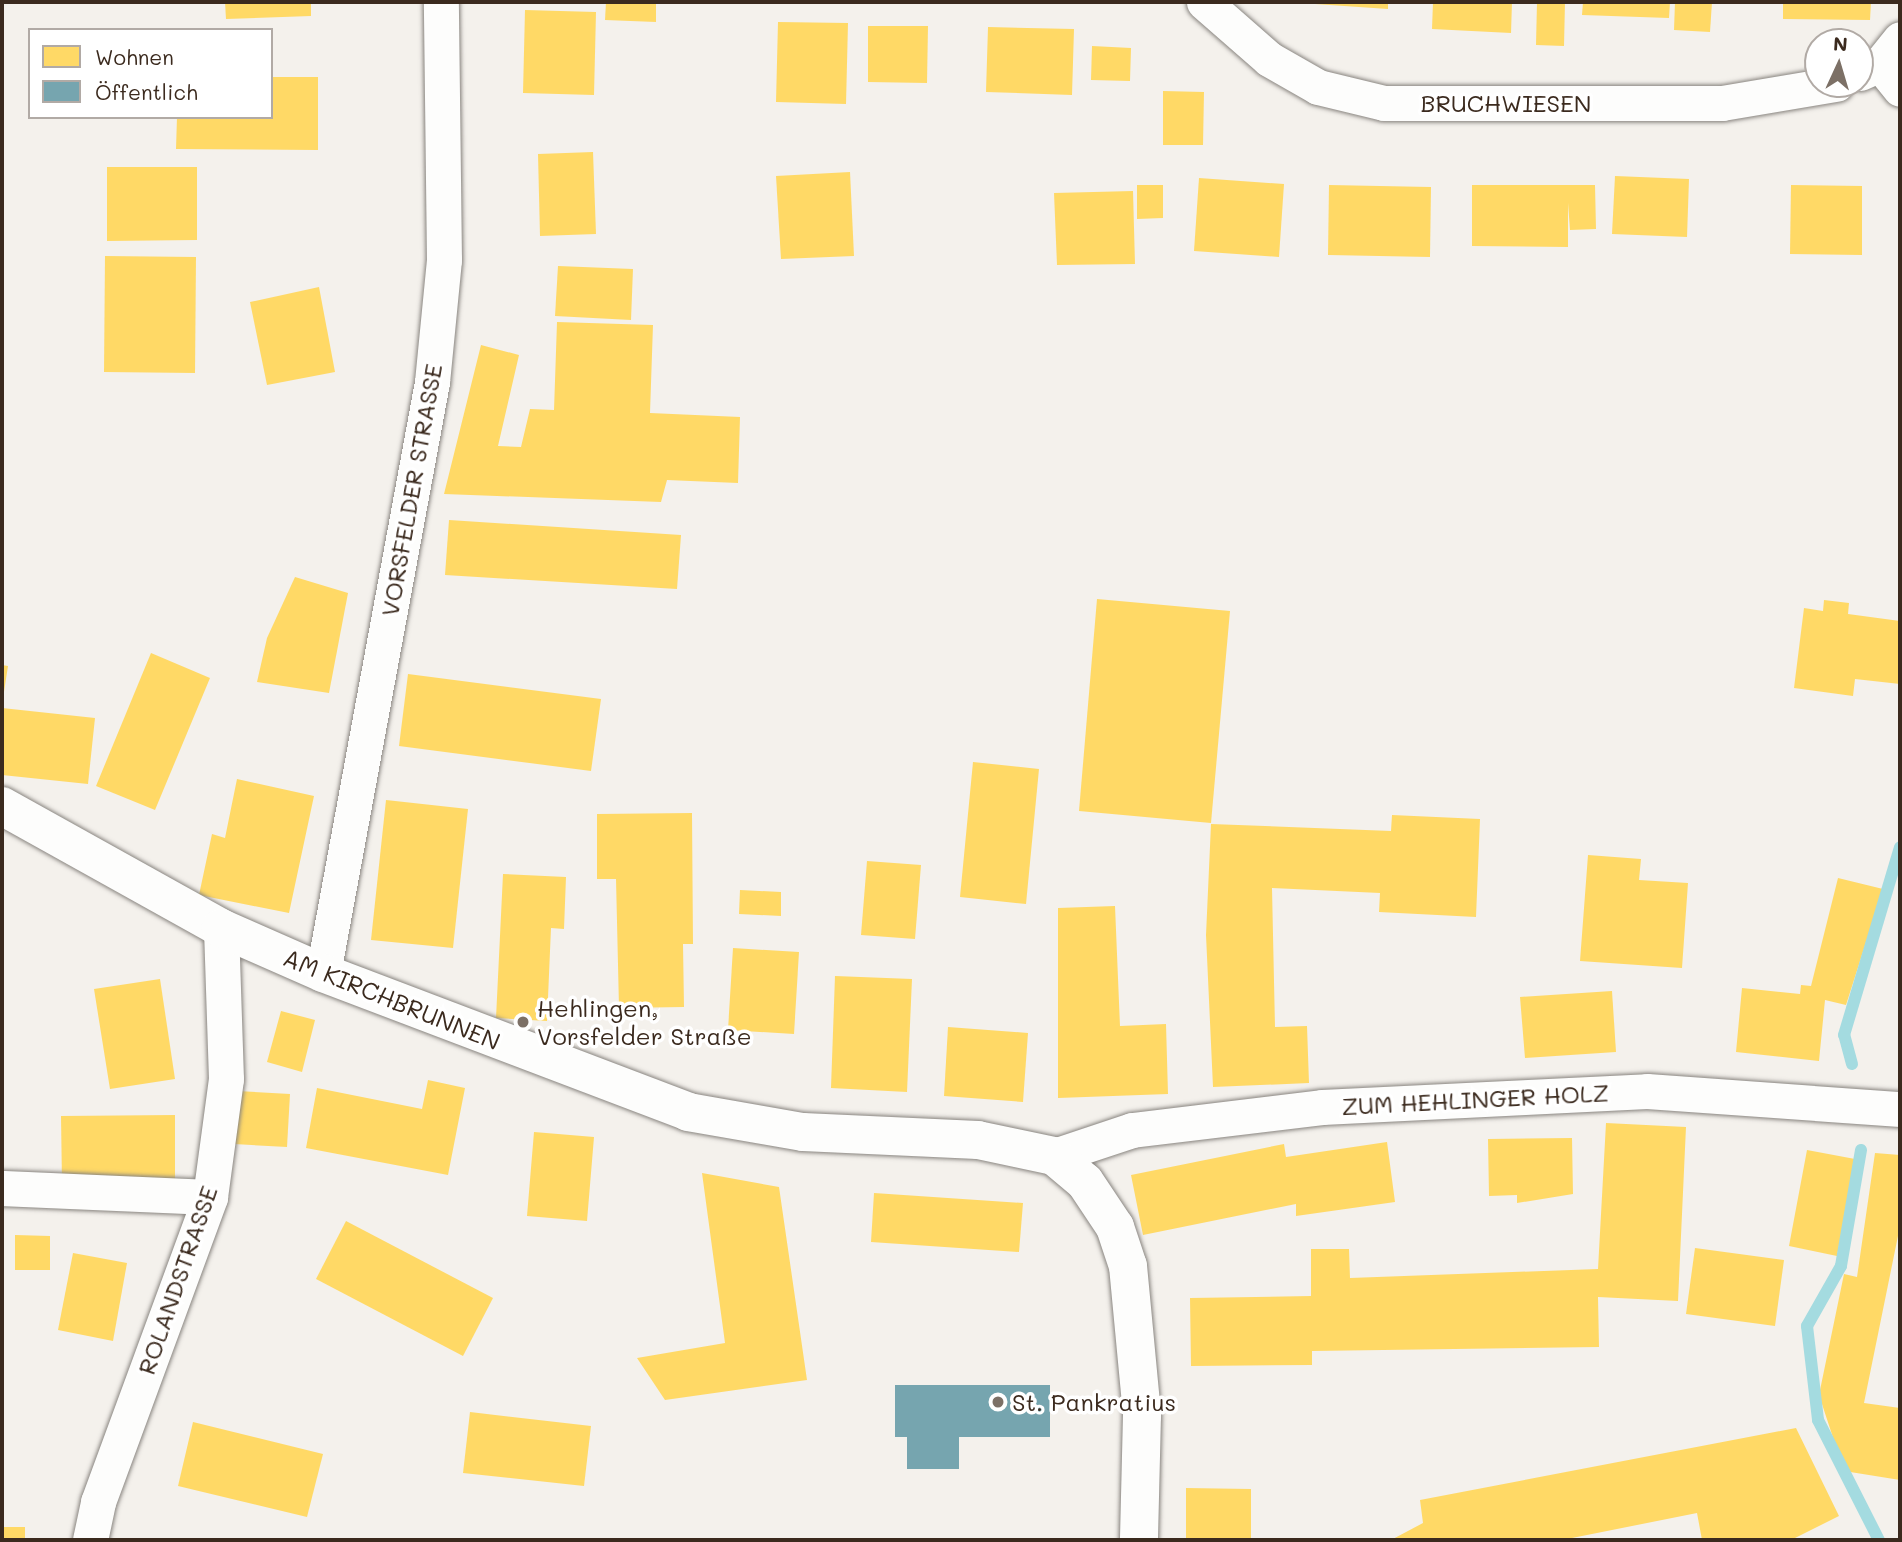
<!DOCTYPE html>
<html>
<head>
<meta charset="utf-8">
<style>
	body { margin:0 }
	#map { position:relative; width:1902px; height:1542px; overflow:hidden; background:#f4f1ec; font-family:Mali,sans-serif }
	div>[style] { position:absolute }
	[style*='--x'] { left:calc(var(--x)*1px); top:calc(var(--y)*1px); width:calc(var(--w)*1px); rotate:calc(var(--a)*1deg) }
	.homes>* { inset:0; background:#ffd966 }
	.public>* { inset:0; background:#76a5af }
	.stream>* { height:12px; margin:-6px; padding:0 6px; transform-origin:6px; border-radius:6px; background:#a4dbe0 }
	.roads { filter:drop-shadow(0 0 2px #898580) drop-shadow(0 0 2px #898580) }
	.street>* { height:35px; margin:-17.5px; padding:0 17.5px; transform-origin:17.5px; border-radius:17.5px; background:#fdfdfc }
	.secondary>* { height:38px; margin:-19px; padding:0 19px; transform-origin:19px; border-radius:19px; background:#fdfdfc }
	.dots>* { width:19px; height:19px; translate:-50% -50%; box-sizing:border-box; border:4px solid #fff; border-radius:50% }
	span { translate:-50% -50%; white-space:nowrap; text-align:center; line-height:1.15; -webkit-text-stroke:7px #fff; paint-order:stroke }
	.street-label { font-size:24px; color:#3b2a1e }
	.poi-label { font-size:24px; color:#3b2a1e }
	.left { translate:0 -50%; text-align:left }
	.frame { position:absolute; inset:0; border:4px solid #3b2a1e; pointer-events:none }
	.legend { position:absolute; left:28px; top:28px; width:245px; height:91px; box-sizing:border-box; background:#fff; border:2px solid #b1aaa5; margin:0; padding:9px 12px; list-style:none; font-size:21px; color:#3b2a1e }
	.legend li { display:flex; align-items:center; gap:14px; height:35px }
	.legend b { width:35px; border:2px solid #b1aaa5 }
	.north { position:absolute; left:1804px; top:28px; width:70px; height:70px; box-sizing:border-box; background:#fff; border:2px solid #b1aaa5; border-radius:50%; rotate:4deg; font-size:19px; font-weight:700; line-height:28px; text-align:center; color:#3b2a1e }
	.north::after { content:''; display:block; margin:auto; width:24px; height:32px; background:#7c7066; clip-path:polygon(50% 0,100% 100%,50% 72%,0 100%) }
</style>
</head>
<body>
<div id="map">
	<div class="homes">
		<i style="clip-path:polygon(225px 2px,311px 2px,311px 16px,226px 19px)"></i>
		<i style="clip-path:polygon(606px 2px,656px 2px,656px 22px,605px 20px)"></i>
		<i style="clip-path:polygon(1286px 2px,1388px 2px,1388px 9px)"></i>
		<i style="clip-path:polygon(1433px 2px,1512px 2px,1511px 33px,1432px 29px)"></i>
		<i style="clip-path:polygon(1537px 2px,1565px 2px,1564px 46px,1536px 45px)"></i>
		<i style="clip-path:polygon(1583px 2px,1670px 2px,1669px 18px,1582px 15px)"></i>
		<i style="clip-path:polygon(1675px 2px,1712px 2px,1710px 32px,1674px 30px)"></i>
		<i style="clip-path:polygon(1783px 2px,1871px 2px,1870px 20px,1783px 19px)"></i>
		<i style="clip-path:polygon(525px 10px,596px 12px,594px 95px,523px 93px)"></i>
		<i style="clip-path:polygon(778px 22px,848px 23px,846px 104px,776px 102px)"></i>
		<i style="clip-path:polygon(868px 26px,928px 26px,927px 83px,868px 82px)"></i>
		<i style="clip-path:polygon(988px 27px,1074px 29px,1072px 95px,986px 92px)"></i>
		<i style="clip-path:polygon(1092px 46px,1131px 48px,1130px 81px,1091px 80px)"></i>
		<i style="clip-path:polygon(271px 77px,318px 77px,318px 150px,176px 149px,177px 117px,271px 117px)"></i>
		<i style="clip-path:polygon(1163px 91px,1204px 92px,1203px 145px,1163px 145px)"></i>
		<i style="clip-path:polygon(593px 152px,596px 234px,540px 236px,538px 154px)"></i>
		<i style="clip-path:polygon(107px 167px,197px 167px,197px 240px,107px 241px)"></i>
		<i style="clip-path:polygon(850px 172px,854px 256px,781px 259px,776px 176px)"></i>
		<i style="clip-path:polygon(1615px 176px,1689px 179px,1687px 237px,1612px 234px)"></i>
		<i style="clip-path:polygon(1199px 178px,1284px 184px,1279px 257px,1194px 251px)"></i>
		<i style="clip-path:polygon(1137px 185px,1163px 185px,1163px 218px,1137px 219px)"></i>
		<i style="clip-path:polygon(1329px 185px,1431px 187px,1430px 257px,1328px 255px)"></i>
		<i style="clip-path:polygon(1472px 185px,1595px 185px,1596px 229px,1570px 230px,1568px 203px,1568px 247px,1472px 246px)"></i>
		<i style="clip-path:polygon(1791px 185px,1862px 186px,1862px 255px,1790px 254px)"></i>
		<i style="clip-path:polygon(1133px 191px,1135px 264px,1057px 265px,1054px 193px)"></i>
		<i style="clip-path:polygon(105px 256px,196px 257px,195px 373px,104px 372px)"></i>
		<i style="clip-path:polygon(558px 266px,633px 269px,631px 320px,555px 316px)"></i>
		<i style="clip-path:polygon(319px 287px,335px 372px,267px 385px,250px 302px)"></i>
		<i style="clip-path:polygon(557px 322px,653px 325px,650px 413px,740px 417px,738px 483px,667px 480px,661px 502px,444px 494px,481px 345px,519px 355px,498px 446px,521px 447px,530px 409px,554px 410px)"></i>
		<i style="clip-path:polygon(449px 520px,681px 535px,677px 589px,445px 575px)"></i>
		<i style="clip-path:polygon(295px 577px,348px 593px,329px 693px,257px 682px,267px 638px)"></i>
		<i style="clip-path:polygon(1097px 599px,1230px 611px,1211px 823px,1079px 811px)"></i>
		<i style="clip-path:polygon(1824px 600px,1849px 603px,1848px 614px,1900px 621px,1900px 684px,1855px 679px,1853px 696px,1794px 688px,1804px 608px,1823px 611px)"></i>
		<i style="clip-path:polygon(151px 653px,210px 678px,155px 810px,96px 786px)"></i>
		<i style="clip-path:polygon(2px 665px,8px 666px,3px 698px,2px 698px)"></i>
		<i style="clip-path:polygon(408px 674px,601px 699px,591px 771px,399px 746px)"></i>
		<i style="clip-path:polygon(2px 708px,95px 718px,88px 784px,2px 775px)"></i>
		<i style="clip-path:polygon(973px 762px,1039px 769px,1026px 904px,960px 897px)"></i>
		<i style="clip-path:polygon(237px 779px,314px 796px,289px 913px,199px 895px,212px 834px,225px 838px)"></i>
		<i style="clip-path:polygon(386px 800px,468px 809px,453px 948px,371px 940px)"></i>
		<i style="clip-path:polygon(692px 813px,693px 944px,683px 944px,684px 1007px,619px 1008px,616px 879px,597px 879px,597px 814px)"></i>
		<i style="clip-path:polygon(1392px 815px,1480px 819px,1476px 917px,1379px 912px,1380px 893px,1272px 888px,1275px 1027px,1307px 1026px,1309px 1083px,1213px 1087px,1206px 935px,1211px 824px,1391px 831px)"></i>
		<i style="clip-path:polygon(1588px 855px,1641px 859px,1639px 880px,1688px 883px,1682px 968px,1580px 961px)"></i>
		<i style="clip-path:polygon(867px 861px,921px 865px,915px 939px,861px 935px)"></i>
		<i style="clip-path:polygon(503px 874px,566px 877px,564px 929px,551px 928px,547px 1021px,496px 1018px)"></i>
		<i style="clip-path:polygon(1838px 878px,1883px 889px,1846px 1005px,1825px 1000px,1819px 1061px,1736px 1052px,1742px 988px,1800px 994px,1801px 985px,1811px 986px)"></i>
		<i style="clip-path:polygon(740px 890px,781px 892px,781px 916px,739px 914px)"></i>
		<i style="clip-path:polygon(1115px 906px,1120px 1026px,1166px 1024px,1168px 1094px,1058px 1098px,1058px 908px)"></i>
		<i style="clip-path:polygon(733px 948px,799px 952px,794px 1034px,728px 1030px)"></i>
		<i style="clip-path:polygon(835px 976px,912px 979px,907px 1092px,831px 1088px)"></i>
		<i style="clip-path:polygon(160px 979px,175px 1079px,110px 1089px,94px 989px)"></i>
		<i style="clip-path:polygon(1612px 991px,1616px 1052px,1525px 1058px,1520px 997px)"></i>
		<i style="clip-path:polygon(281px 1011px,315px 1020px,302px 1072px,267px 1062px)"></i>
		<i style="clip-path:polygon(948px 1027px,1028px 1033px,1023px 1102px,944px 1096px)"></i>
		<i style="clip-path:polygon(428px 1080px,465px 1088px,448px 1175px,306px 1148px,317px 1088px,422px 1109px)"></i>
		<i style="clip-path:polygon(237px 1091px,290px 1094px,287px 1147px,234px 1144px)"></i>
		<i style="clip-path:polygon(175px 1115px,175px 1183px,62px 1184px,61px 1116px)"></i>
		<i style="clip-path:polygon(1606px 1123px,1686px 1127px,1678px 1301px,1598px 1297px,1599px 1347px,1312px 1351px,1312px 1365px,1191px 1366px,1190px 1298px,1311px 1296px,1311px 1249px,1349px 1249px,1350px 1278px,1598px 1269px)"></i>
		<i style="clip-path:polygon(534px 1132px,594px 1137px,587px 1221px,527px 1216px)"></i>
		<i style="clip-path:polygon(1572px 1138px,1573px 1194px,1517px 1203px,1517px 1195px,1489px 1196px,1488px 1139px)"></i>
		<i style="clip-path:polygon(1387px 1142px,1395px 1202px,1296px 1216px,1296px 1204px,1143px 1235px,1131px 1175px,1284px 1144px,1286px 1157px)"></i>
		<i style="clip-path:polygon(1807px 1150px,1855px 1159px,1837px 1256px,1789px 1246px)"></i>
		<i style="clip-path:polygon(1875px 1153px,1900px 1155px,1900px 1226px,1864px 1403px,1900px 1408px,1900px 1480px,1844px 1471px,1819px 1395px,1844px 1274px,1857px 1277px)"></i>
		<i style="clip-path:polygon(702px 1173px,779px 1187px,807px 1380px,665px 1400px,637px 1358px,725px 1343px)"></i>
		<i style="clip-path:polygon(874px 1193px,1023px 1203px,1019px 1252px,871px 1242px)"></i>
		<i style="clip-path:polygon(346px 1221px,493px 1298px,463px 1356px,316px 1279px)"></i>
		<i style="clip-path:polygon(15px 1235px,50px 1236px,50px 1270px,15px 1270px)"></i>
		<i style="clip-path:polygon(1695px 1248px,1784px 1260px,1775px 1326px,1686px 1314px)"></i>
		<i style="clip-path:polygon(73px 1253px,127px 1263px,113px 1341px,58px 1330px)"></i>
		<i style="clip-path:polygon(470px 1412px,591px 1426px,584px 1486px,463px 1473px)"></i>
		<i style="clip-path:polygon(193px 1422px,323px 1454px,307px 1517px,178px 1486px)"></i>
		<i style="clip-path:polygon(1796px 1428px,1839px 1516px,1791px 1540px,1702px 1540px,1697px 1513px,1562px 1540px,1391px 1540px,1423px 1523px,1420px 1500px)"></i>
		<i style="clip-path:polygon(1186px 1488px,1251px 1489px,1251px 1540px,1186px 1540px)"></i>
		<i style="clip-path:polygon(2px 1527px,25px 1527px,25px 1540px,2px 1540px)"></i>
	</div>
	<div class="public">
		<i style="clip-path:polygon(895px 1385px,1050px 1385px,1050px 1437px,959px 1437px,959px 1469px,907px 1469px,907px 1437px,895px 1437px)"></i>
	</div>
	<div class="stream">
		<i style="--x:1852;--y:1064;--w:30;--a:-105"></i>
		<i style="--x:1844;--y:1035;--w:196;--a:-73.4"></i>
		<i style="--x:1861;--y:1150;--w:118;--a:99.8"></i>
		<i style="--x:1841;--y:1266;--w:69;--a:119.5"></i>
		<i style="--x:1807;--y:1326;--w:95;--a:83.3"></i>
		<i style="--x:1818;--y:1420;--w:135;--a:63.1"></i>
	</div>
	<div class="roads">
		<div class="street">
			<i style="--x:1204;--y:2;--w:86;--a:41.2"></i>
			<i style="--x:1269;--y:59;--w:56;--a:29.7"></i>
			<i style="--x:1318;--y:87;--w:68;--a:13.6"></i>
			<i style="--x:1384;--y:103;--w:338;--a:0"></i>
			<i style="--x:1722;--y:103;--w:116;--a:-9.5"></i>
			<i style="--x:1880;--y:64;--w:32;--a:51"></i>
			<i style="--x:1860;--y:73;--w:22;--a:-24"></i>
			<i style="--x:1880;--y:64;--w:32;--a:-51"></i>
			<i style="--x:323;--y:973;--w:601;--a:-79.55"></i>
			<i style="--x:432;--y:382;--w:123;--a:-84.4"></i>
			<i style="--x:444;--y:260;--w:258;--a:-90.7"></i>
			<i style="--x:1054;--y:1156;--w:82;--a:-18.4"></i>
			<i style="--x:1132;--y:1130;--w:191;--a:-6.9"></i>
			<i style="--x:1322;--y:1107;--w:325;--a:-2.8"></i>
			<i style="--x:1647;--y:1091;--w:254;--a:4.1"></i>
			<i style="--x:2;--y:1188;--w:208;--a:2.5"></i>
			<i style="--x:90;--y:1540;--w:39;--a:-78"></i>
			<i style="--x:98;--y:1502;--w:325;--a:-69.8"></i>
			<i style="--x:210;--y:1197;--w:119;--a:-82.3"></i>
			<i style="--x:226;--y:1079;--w:151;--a:-91.9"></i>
		</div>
		<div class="secondary">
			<i style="--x:2;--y:806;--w:251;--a:29.1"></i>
			<i style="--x:221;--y:928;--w:111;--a:23.8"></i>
			<i style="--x:323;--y:973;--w:391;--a:20.8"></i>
			<i style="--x:688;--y:1112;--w:117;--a:9.9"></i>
			<i style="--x:803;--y:1132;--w:175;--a:2.6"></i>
			<i style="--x:978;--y:1140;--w:78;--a:11.9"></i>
			<i style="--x:1054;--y:1156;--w:40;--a:40"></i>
			<i style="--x:1085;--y:1182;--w:54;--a:56.3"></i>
			<i style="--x:1115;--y:1227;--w:41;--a:71.6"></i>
			<i style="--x:1128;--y:1266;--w:150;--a:84.6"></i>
			<i style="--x:1142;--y:1415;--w:125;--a:91.4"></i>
		</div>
	</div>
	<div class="dots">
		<i style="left:523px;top:1022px;background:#7c7066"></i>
		<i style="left:998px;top:1402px;background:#7c7066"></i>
	</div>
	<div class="street-label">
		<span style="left:1506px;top:103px">BRUCHWIESEN</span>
		<span style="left:411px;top:490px;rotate:-80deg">VORSFELDER STRASSE</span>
		<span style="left:392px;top:999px;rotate:22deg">AM KIRCHBRUNNEN</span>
		<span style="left:1475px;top:1099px;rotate:-3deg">ZUM HEHLINGER HOLZ</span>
		<span style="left:177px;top:1280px;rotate:-71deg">ROLANDSTRASSE</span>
	</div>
	<div class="poi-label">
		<span class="left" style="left:537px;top:1022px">Hehlingen,<br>Vorsfelder Straße</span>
		<span class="left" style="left:1012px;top:1402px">St. Pankratius</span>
	</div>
	<div class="frame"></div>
	<ul class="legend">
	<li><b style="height:19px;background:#ffd966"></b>Wohnen</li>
	<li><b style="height:19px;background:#76a5af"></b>Öffentlich</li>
	</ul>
	<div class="north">N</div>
</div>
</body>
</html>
